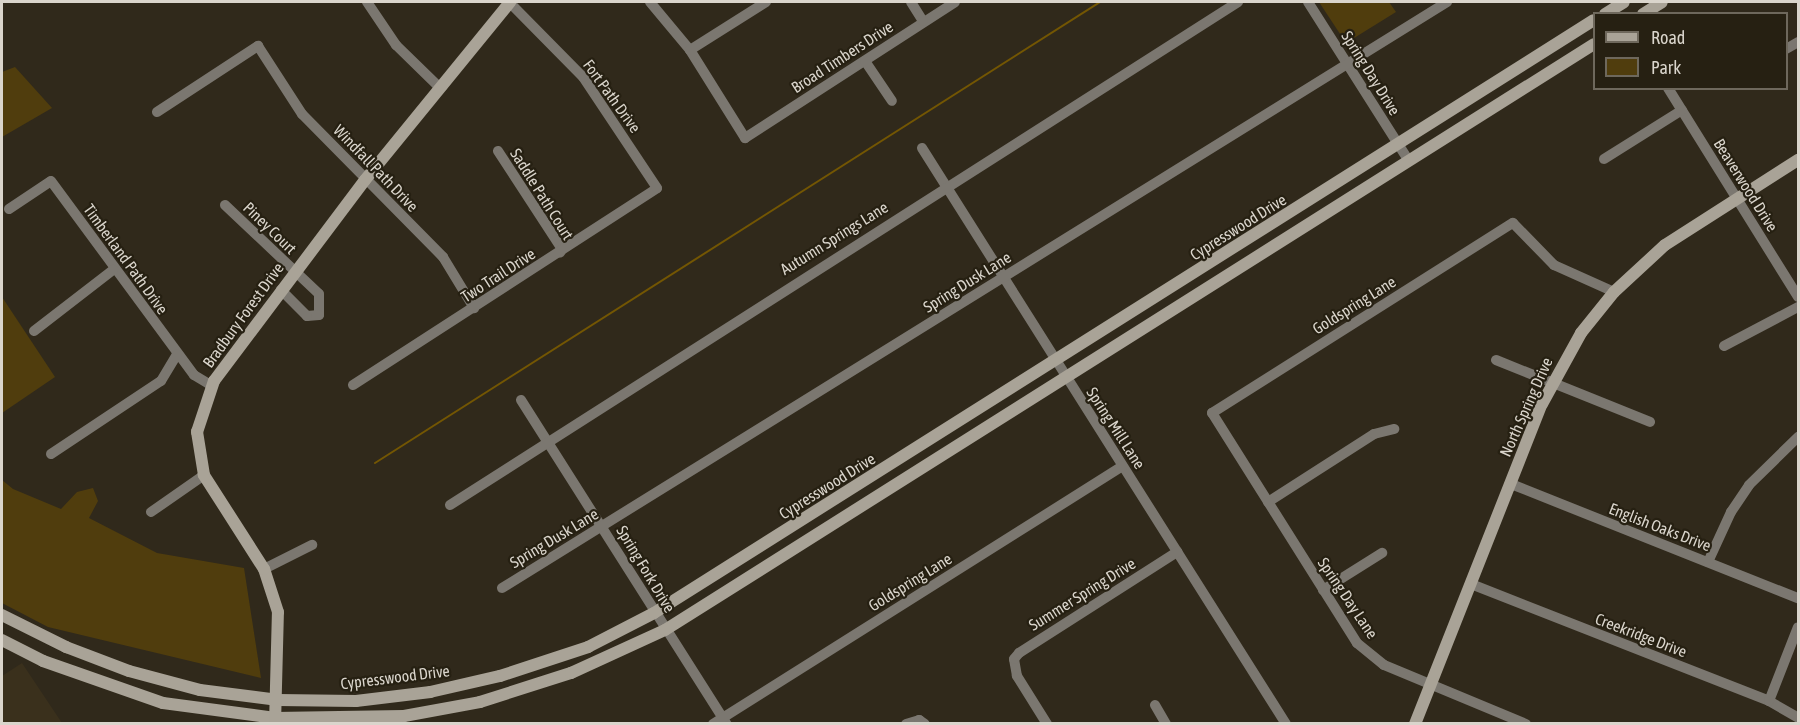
<!DOCTYPE html>
<html>
<head>
<meta charset="utf-8">
<style>
	body { margin:0 }
	#map { position:relative; width:1800px; height:725px; overflow:hidden; background:#30291b; font-family:"Asap Condensed",sans-serif }
	div>[style] { position:absolute }
	[style*='--x'] { left:calc(var(--x)*1px); top:calc(var(--y)*1px); width:calc(var(--w)*1px); rotate:calc(var(--a)*1deg) }
	.built>* { inset:0; background:#3a301c }
	.green>* { inset:0; background:#503d0d }
	.stream>* { height:2px; margin:-1px; padding:0 1px; transform-origin:1px; border-radius:1px; background:#735603 }
	.street>* { height:10px; margin:-5px; padding:0 5px; transform-origin:5px; border-radius:5px; background:#7b7770 }
	.secondary>* { height:12px; margin:-6px; padding:0 6px; transform-origin:6px; border-radius:6px; background:#a9a397 }
	span { translate:-50% -50%; white-space:nowrap; text-align:center; line-height:1.15; -webkit-text-stroke:4.5px #262012; paint-order:stroke }
	.street-label { font-size:16px; color:#dad5cc }
	.frame { position:absolute; inset:0; border:3px solid #dad5cc; pointer-events:none }
	.legend { position:absolute; left:1593px; top:12px; width:195px; height:78px; box-sizing:border-box; background:#262012; border:2px solid #6e685c; margin:0; padding:8px 10px; list-style:none; font-size:18px; color:#dad5cc }
	.legend li { display:flex; align-items:center; gap:12px; height:30px }
	.legend b { width:30px; border:2px solid #6e685c }
</style>
</head>
<body>
<div id="map">
	<div class="built">
		<i style="clip-path:polygon(22px 663px,62px 723px,2px 723px,2px 676px)"></i>
	</div>
	<div class="green">
		<i style="clip-path:polygon(1319px 2px,1389px 2px,1396px 12px,1346px 43px)"></i>
		<i style="clip-path:polygon(15px 67px,52px 108px,2px 137px,2px 72px)"></i>
		<i style="clip-path:polygon(2px 297px,55px 377px,2px 413px)"></i>
		<i style="clip-path:polygon(2px 480px,13px 489px,61px 509px,77px 492px,93px 488px,98px 501px,89px 518px,157px 553px,244px 568px,261px 678px,48px 627px,2px 603px)"></i>
	</div>
	<div class="stream">
		<i style="--x:375;--y:463;--w:859;--a:-32.45"></i>
	</div>
	<div class="street">
		<i style="--x:367;--y:2;--w:52;--a:56"></i>
		<i style="--x:396;--y:45;--w:60;--a:44.3"></i>
		<i style="--x:439;--y:87;--w:4;--a:-14"></i>
		<i style="--x:650;--y:2;--w:62;--a:50.2"></i>
		<i style="--x:690;--y:50;--w:104;--a:58"></i>
		<i style="--x:745;--y:138;--w:250;--a:-32.9"></i>
		<i style="--x:911;--y:2;--w:22;--a:58"></i>
		<i style="--x:1308;--y:2;--w:188;--a:57.6"></i>
		<i style="--x:1786;--y:49;--w:14;--a:-30"></i>
		<i style="--x:690;--y:50;--w:90;--a:-32.3"></i>
		<i style="--x:865;--y:61;--w:48;--a:56"></i>
		<i style="--x:1668;--y:88;--w:246;--a:58.1"></i>
		<i style="--x:157;--y:112;--w:121;--a:-33.2"></i>
		<i style="--x:258;--y:46;--w:81;--a:57.1"></i>
		<i style="--x:302;--y:114;--w:201;--a:45.4"></i>
		<i style="--x:443;--y:257;--w:60;--a:58.7"></i>
		<i style="--x:922;--y:148;--w:681;--a:57.71"></i>
		<i style="--x:498;--y:151;--w:117;--a:56.9"></i>
		<i style="--x:562;--y:249;--w:4;--a:117"></i>
		<i style="--x:1604;--y:159;--w:92;--a:-32.1"></i>
		<i style="--x:225;--y:205;--w:129;--a:43.4"></i>
		<i style="--x:319;--y:294;--w:21;--a:90"></i>
		<i style="--x:319;--y:315;--w:12;--a:175"></i>
		<i style="--x:307;--y:316;--w:37;--a:-135"></i>
		<i style="--x:9;--y:209;--w:50;--a:-33.7"></i>
		<i style="--x:51;--y:181;--w:241;--a:53.6"></i>
		<i style="--x:194;--y:375;--w:17;--a:31"></i>
		<i style="--x:209;--y:384;--w:6;--a:-31"></i>
		<i style="--x:34;--y:331;--w:100;--a:-37.7"></i>
		<i style="--x:1724;--y:346;--w:84;--a:-27.8"></i>
		<i style="--x:1496;--y:360;--w:166;--a:21.9"></i>
		<i style="--x:353;--y:385;--w:362;--a:-32.9"></i>
		<i style="--x:657;--y:188;--w:133;--a:-123.7"></i>
		<i style="--x:583;--y:77;--w:105;--a:-134.6"></i>
		<i style="--x:521;--y:400;--w:383;--a:57.6"></i>
		<i style="--x:51;--y:454;--w:132;--a:-33.6"></i>
		<i style="--x:161;--y:381;--w:31;--a:-59"></i>
		<i style="--x:1511;--y:484;--w:309;--a:21.7"></i>
		<i style="--x:1268;--y:502;--w:126;--a:-32.7"></i>
		<i style="--x:1374;--y:434;--w:21;--a:-14"></i>
		<i style="--x:450;--y:505;--w:935;--a:-32.55"></i>
		<i style="--x:151;--y:512;--w:65;--a:-34.9"></i>
		<i style="--x:1708;--y:562;--w:55;--a:-65.3"></i>
		<i style="--x:1731;--y:512;--w:32;--a:-56"></i>
		<i style="--x:1749;--y:485;--w:69;--a:-44.4"></i>
		<i style="--x:264;--y:569;--w:54;--a:-26.6"></i>
		<i style="--x:1471;--y:584;--w:320;--a:21.4"></i>
		<i style="--x:1769;--y:701;--w:34;--a:30"></i>
		<i style="--x:502;--y:588;--w:1112;--a:-31.8"></i>
		<i style="--x:1323;--y:590;--w:70;--a:-32.1"></i>
		<i style="--x:1769;--y:701;--w:79;--a:-68.6"></i>
		<i style="--x:1155;--y:705;--w:22;--a:60"></i>
		<i style="--x:713;--y:724;--w:484;--a:-32.2"></i>
		<i style="--x:906;--y:724;--w:14;--a:-17"></i>
		<i style="--x:919;--y:720;--w:7;--a:34"></i>
		<i style="--x:1047;--y:724;--w:57;--a:-122"></i>
		<i style="--x:1017;--y:676;--w:17;--a:-100"></i>
		<i style="--x:1014;--y:659;--w:8;--a:-50"></i>
		<i style="--x:1019;--y:653;--w:188;--a:-32.6"></i>
		<i style="--x:1526;--y:724;--w:154;--a:-157.4"></i>
		<i style="--x:1384;--y:665;--w:35;--a:-141"></i>
		<i style="--x:1357;--y:643;--w:272;--a:-122.2"></i>
		<i style="--x:1212;--y:413;--w:356;--a:-32.3"></i>
		<i style="--x:1513;--y:223;--w:59;--a:45.7"></i>
		<i style="--x:1554;--y:265;--w:66;--a:24.2"></i>
	</div>
	<div class="secondary">
		<i style="--x:1605;--y:14;--w:22;--a:-32"></i>
		<i style="--x:1643;--y:14;--w:22;--a:-32"></i>
		<i style="--x:2;--y:615;--w:72;--a:26.6"></i>
		<i style="--x:66;--y:647;--w:67;--a:20.9"></i>
		<i style="--x:129;--y:671;--w:73;--a:15"></i>
		<i style="--x:200;--y:690;--w:79;--a:7.3"></i>
		<i style="--x:278;--y:700;--w:78;--a:0.7"></i>
		<i style="--x:356;--y:701;--w:75;--a:-6.9"></i>
		<i style="--x:430;--y:692;--w:72;--a:-12.9"></i>
		<i style="--x:500;--y:676;--w:93;--a:-18.2"></i>
		<i style="--x:588;--y:647;--w:74;--a:-27.3"></i>
		<i style="--x:654;--y:613;--w:1111;--a:-32.25"></i>
		<i style="--x:2;--y:640;--w:46;--a:27.1"></i>
		<i style="--x:43;--y:661;--w:127;--a:19.3"></i>
		<i style="--x:163;--y:703;--w:113;--a:7.6"></i>
		<i style="--x:275;--y:718;--w:129;--a:-0.9"></i>
		<i style="--x:404;--y:716;--w:77;--a:-10.4"></i>
		<i style="--x:480;--y:702;--w:96;--a:-17.7"></i>
		<i style="--x:571;--y:673;--w:103;--a:-24.6"></i>
		<i style="--x:665;--y:630;--w:1098;--a:-32.24"></i>
		<i style="--x:275;--y:724;--w:112;--a:-88.5"></i>
		<i style="--x:278;--y:612;--w:45;--a:-108"></i>
		<i style="--x:264;--y:569;--w:112;--a:-122.6"></i>
		<i style="--x:204;--y:475;--w:44;--a:-99.2"></i>
		<i style="--x:197;--y:432;--w:54;--a:-71.6"></i>
		<i style="--x:214;--y:381;--w:251;--a:-53.1"></i>
		<i style="--x:365;--y:180;--w:230;--a:-50.8"></i>
		<i style="--x:1415;--y:724;--w:344;--a:-68.4"></i>
		<i style="--x:1542;--y:404;--w:81;--a:-61.2"></i>
		<i style="--x:1581;--y:333;--w:53;--a:-51.2"></i>
		<i style="--x:1614;--y:292;--w:69;--a:-42.7"></i>
		<i style="--x:1665;--y:245;--w:158;--a:-32.6"></i>
	</div>
	<div class="street-label">
		<span style="left:842px;top:57px;rotate:-33deg">Broad Timbers Drive</span>
		<span style="left:1371px;top:73px;rotate:58deg">Spring Day Drive</span>
		<span style="left:612px;top:96px;rotate:54deg">Fort Path Drive</span>
		<span style="left:376px;top:168px;rotate:46deg">Windfall Path Drive</span>
		<span style="left:1746px;top:185px;rotate:58deg">Beaverwood Drive</span>
		<span style="left:542px;top:194px;rotate:58deg">Saddle Path Court</span>
		<span style="left:1238px;top:227px;rotate:-32deg">Cypresswood Drive</span>
		<span style="left:270px;top:228px;rotate:44deg">Piney Court</span>
		<span style="left:834px;top:238px;rotate:-32deg">Autumn Springs Lane</span>
		<span style="left:126px;top:259px;rotate:54deg">Timberland Path Drive</span>
		<span style="left:498px;top:275px;rotate:-33deg">Two Trail Drive</span>
		<span style="left:967px;top:282px;rotate:-32deg">Spring Dusk Lane</span>
		<span style="left:1354px;top:305px;rotate:-32deg">Goldspring Lane</span>
		<span style="left:243px;top:315px;rotate:-54deg">Bradbury Forest Drive</span>
		<span style="left:1526px;top:407px;rotate:-66deg">North Spring Drive</span>
		<span style="left:1116px;top:428px;rotate:57deg">Spring Mill Lane</span>
		<span style="left:827px;top:486px;rotate:-32deg">Cypresswood Drive</span>
		<span style="left:1660px;top:527px;rotate:21deg">English Oaks Drive</span>
		<span style="left:554px;top:538px;rotate:-31deg">Spring Dusk Lane</span>
		<span style="left:646px;top:569px;rotate:59deg">Spring Fork Drive</span>
		<span style="left:910px;top:582px;rotate:-32deg">Goldspring Lane</span>
		<span style="left:1082px;top:594px;rotate:-32deg">Summer Spring Drive</span>
		<span style="left:1348px;top:598px;rotate:56deg">Spring Day Lane</span>
		<span style="left:1641px;top:635px;rotate:21deg">Creekridge Drive</span>
		<span style="left:395px;top:677px;rotate:-7deg">Cypresswood Drive</span>
	</div>
	<div class="frame"></div>
	<ul class="legend">
	<li><b style="height:8px;background:#a9a397"></b>Road</li>
	<li><b style="height:16px;background:#503d0d"></b>Park</li>
	</ul>
</div>
</body>
</html>
